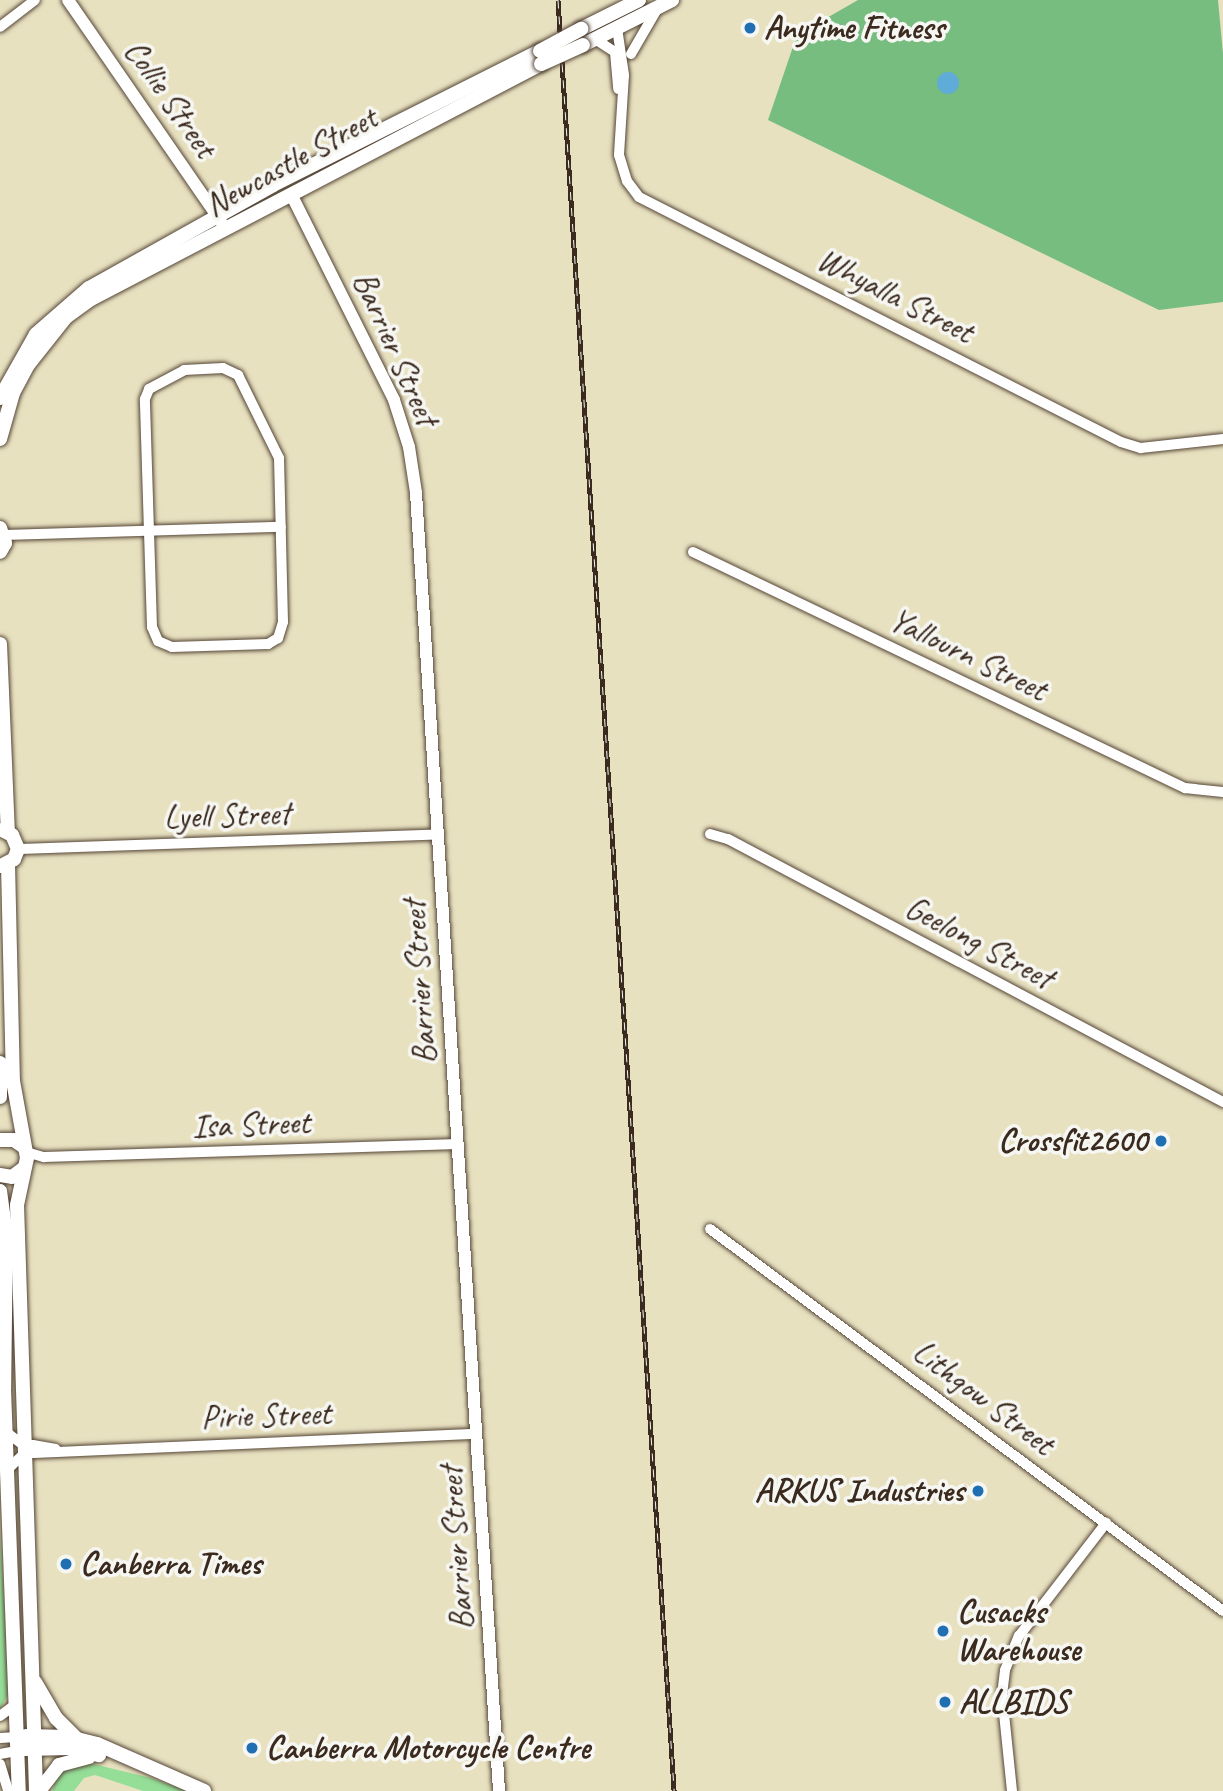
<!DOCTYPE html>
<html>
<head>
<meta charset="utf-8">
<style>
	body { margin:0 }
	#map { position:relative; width:1223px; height:1791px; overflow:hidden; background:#e8e1c0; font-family:Caveat,sans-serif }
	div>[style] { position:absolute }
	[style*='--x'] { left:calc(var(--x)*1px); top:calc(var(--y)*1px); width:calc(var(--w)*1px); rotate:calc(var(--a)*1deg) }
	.green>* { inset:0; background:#95de98 }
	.forest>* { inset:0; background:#78bd80 }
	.water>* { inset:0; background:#5facd8 }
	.round { border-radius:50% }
	.roads { filter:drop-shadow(0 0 2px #554536) drop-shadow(0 0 2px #554536) }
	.minor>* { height:10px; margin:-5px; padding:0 5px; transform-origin:5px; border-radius:5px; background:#fff }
	.tertiary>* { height:12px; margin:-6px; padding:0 6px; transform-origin:6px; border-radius:6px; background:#fff }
	.secondary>* { height:14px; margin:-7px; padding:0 7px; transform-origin:7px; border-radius:7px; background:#fff }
	.rail>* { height:5px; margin-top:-2.5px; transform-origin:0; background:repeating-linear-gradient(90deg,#f6f6f2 0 8px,#3b2a1e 0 16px); box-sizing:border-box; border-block:2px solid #3b2a1e }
	.bridges { filter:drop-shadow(0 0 2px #554536) drop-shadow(0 0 2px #554536) }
	.secondary-bridge>* { height:14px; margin:-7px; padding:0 7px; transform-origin:7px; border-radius:7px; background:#fff }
	.dots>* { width:19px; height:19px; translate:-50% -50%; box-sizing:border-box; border:4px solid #f6f6f2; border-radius:50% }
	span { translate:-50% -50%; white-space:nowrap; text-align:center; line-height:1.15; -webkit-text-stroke:7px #f6f6f2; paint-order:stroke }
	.poi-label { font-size:33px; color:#3b2a1e; font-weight:700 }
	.left { translate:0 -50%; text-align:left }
	.right { translate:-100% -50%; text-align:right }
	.street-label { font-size:33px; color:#3b2a1e }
</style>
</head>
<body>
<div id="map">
	<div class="green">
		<i style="clip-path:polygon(0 1531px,9px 1693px,0 1709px)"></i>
		<i style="clip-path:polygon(81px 1761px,151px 1778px,187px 1791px,143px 1791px,95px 1775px,84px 1778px,74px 1791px,52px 1791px,59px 1773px)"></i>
	</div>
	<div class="forest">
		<i style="clip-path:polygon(858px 0,1218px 0,1223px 54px,1223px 302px,1159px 310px,768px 120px,797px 35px)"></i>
	</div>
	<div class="water">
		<i class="round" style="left:937px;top:72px;width:22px;height:22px"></i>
	</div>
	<div class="roads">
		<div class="minor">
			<i style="--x:0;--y:27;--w:44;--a:-37.6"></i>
			<i style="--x:617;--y:28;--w:48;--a:81.5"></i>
			<i style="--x:624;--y:75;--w:80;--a:93.6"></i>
			<i style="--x:619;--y:155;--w:27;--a:73"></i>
			<i style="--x:627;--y:181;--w:20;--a:53"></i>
			<i style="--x:639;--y:197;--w:541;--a:26.94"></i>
			<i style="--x:1121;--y:442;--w:21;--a:17"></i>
			<i style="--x:1141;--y:448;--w:82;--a:-6.3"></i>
			<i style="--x:595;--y:39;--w:24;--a:33"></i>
			<i style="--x:615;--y:52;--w:37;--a:85"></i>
			<i style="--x:631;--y:54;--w:50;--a:-59.8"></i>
			<i style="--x:223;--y:368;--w:17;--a:25"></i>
			<i style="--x:238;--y:375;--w:93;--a:63.7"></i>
			<i style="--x:279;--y:458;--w:164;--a:88.6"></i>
			<i style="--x:283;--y:622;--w:17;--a:107"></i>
			<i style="--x:278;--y:638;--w:12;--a:149"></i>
			<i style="--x:268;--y:644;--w:96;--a:178.2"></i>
			<i style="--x:172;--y:647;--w:15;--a:-157"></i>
			<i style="--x:158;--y:641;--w:15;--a:-113"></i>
			<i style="--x:152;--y:627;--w:228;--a:-91.8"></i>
			<i style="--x:145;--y:399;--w:11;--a:-68"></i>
			<i style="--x:149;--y:389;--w:40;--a:-28"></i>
			<i style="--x:184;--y:370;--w:39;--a:-3"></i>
			<i style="--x:4;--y:535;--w:277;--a:-1.7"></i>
			<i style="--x:693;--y:552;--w:546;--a:25.63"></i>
			<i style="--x:1185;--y:788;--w:38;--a:6"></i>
			<i style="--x:710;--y:834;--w:19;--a:16"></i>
			<i style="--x:728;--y:839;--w:561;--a:27.98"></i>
			<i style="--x:18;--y:849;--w:421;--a:-2"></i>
			<i style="--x:26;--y:1152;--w:19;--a:16"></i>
			<i style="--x:44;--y:1157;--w:414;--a:-1.8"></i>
			<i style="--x:710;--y:1229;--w:640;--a:36.67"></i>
			<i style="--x:6;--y:1432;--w:35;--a:37"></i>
			<i style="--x:34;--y:1453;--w:443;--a:-2.5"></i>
			<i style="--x:7;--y:1470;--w:36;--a:-44"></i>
			<i style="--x:33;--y:1445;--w:23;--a:10"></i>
			<i style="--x:0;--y:1716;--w:20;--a:-37"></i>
			<i style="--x:0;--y:1738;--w:17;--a:-3"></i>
			<i style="--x:0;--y:1754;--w:17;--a:-10"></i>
			<i style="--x:0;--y:1764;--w:28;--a:73"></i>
			<i style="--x:1012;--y:1791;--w:97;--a:-95.9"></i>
			<i style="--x:1002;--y:1695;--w:25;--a:-83"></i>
			<i style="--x:1005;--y:1670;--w:37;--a:-68"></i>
			<i style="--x:1019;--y:1636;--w:143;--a:-52.4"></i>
		</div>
		<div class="tertiary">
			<i style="--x:68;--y:0;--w:270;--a:55.4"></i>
			<i style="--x:292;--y:196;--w:228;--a:63.4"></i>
			<i style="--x:394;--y:400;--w:49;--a:72.3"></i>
			<i style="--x:409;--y:447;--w:47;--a:81.3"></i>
			<i style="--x:416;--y:493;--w:1301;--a:86.34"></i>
		</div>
		<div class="secondary">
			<i style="--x:581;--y:29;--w:65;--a:-26.6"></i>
			<i style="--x:583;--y:45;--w:100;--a:-26.8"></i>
			<i style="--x:0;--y:398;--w:73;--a:-60.6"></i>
			<i style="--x:36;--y:334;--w:70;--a:-41"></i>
			<i style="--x:89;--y:288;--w:211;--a:-29.2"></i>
			<i style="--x:273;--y:185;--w:299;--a:-26.7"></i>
			<i style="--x:0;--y:439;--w:48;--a:-74.2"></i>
			<i style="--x:13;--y:393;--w:32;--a:-62"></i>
			<i style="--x:28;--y:365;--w:61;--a:-51.6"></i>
			<i style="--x:66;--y:317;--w:31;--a:-36"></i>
			<i style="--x:91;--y:299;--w:508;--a:-27.57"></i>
			<i style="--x:0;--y:528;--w:16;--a:72"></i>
			<i style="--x:5;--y:543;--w:10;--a:119"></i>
			<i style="--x:0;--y:644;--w:188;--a:87.6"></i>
			<i style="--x:8;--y:864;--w:217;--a:88.7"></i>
			<i style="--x:13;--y:1081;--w:78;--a:79.7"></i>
			<i style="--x:27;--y:1158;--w:48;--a:102"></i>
			<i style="--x:17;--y:1205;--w:586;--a:88.14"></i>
			<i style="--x:1;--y:866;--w:15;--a:-28"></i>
			<i style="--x:14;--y:859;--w:11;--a:-68"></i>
			<i style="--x:18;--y:849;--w:15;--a:-113"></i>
			<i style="--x:12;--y:835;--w:11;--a:-153"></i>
			<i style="--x:0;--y:1063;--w:34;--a:90"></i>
			<i style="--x:0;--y:1140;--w:14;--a:0"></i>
			<i style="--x:14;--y:1140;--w:12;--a:35"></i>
			<i style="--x:0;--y:1175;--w:12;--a:9"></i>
			<i style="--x:12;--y:1177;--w:15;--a:-37"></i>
			<i style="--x:0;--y:1191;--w:44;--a:82.2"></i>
			<i style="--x:6;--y:1235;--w:154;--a:90.7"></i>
			<i style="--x:4;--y:1389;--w:402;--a:87.9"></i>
			<i style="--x:35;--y:1682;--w:42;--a:59.7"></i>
			<i style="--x:56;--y:1718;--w:28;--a:45"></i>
			<i style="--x:26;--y:1736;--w:43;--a:1.3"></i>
			<i style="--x:69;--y:1737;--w:29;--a:14"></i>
			<i style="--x:97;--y:1744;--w:117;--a:23.7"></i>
			<i style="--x:25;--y:1749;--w:45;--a:-1.3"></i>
			<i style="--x:70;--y:1748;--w:30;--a:14"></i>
			<i style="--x:39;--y:1791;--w:33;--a:-52"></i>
			<i style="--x:59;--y:1765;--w:31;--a:-15"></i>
		</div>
	</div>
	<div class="rail">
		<i style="--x:558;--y:0;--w:1795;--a:86.29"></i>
	</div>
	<div class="bridges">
		<div class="secondary-bridge">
			<i style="--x:540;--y:51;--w:47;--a:-28.2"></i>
			<i style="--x:541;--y:64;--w:46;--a:-24.3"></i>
		</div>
	</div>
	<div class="dots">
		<i style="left:750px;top:28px;background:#1f6fb2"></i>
		<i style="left:1161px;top:1141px;background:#1f6fb2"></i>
		<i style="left:978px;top:1491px;background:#1f6fb2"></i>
		<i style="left:66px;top:1564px;background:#1f6fb2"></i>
		<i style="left:943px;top:1631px;background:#1f6fb2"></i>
		<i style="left:945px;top:1702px;background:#1f6fb2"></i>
		<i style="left:252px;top:1748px;background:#1f6fb2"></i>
	</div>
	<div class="poi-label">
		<span class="left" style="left:764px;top:28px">Anytime Fitness</span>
		<span class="right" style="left:1147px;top:1141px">Crossfit2600</span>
		<span class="right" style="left:964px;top:1491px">ARKUS Industries</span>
		<span class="left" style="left:80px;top:1564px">Canberra Times</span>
		<span class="left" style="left:957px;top:1631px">Cusacks<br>Warehouse</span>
		<span class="left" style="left:959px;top:1702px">ALLBIDS</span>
		<span class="left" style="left:266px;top:1748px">Canberra Motorcycle Centre</span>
	</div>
	<div class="street-label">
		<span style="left:170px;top:99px;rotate:55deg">Collie Street</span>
		<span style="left:291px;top:162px;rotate:-29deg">Newcastle Street</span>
		<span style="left:895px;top:296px;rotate:27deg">Whyalla Street</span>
		<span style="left:395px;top:349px;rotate:66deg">Barrier Street</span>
		<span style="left:968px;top:655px;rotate:26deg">Yallourn Street</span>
		<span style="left:227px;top:816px;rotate:-2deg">Lyell Street</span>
		<span style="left:979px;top:943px;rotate:28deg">Geelong Street</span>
		<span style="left:420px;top:982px;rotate:-94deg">Barrier Street</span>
		<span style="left:251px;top:1125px;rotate:-2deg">Isa Street</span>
		<span style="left:983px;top:1398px;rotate:37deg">Lithgow Street</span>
		<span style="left:266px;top:1416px;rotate:-2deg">Pirie Street</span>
		<span style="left:457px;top:1548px;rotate:-94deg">Barrier Street</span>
	</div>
</div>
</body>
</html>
